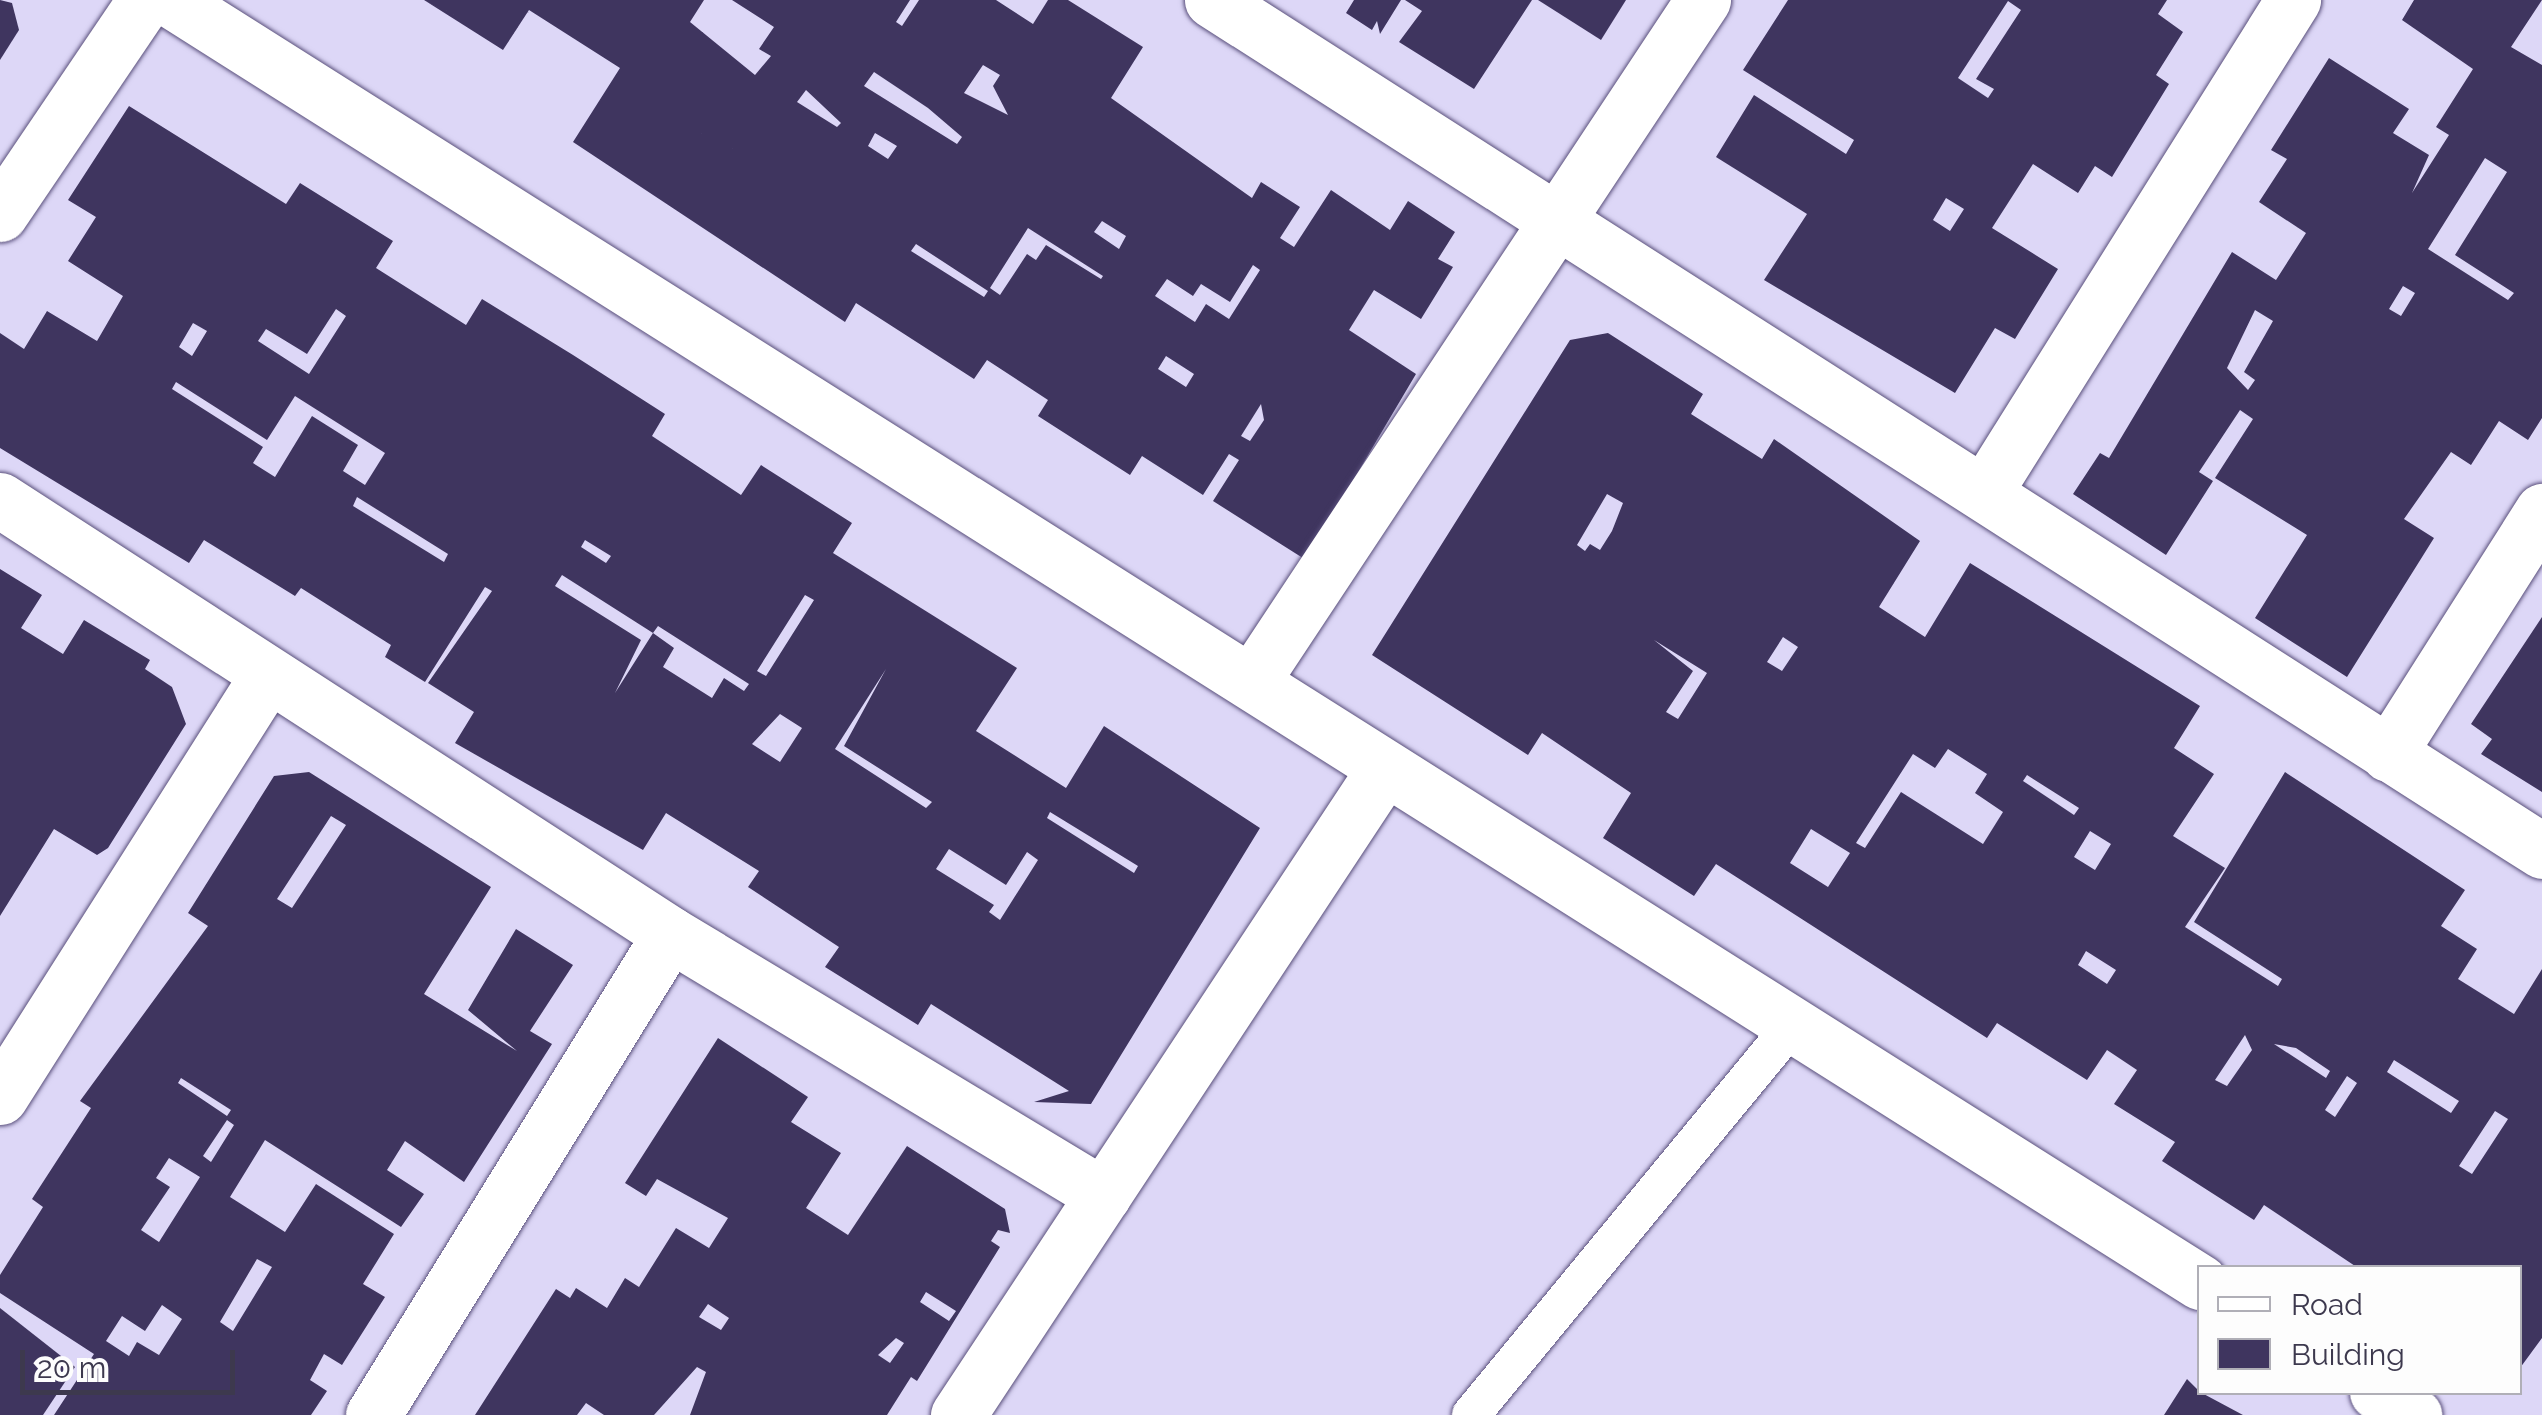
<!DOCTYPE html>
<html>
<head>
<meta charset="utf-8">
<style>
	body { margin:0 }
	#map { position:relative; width:2542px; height:1415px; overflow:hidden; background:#ddd7f7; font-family:Raleway,sans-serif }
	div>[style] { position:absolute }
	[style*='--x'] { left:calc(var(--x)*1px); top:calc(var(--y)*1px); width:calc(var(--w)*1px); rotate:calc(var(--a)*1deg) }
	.building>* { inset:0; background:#3f355f }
	.roads { filter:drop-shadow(0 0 2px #594f7b) drop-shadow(0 0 2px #594f7b) }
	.lane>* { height:38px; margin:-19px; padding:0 19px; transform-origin:19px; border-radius:19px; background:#fff }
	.street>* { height:55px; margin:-27.5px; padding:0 27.5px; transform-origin:27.5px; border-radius:27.5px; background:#fff }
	span { translate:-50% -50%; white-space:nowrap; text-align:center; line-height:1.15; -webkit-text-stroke:10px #fdfdfd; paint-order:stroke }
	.legend { position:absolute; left:2197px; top:1265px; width:325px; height:130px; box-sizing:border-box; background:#fdfdfd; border:2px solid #b0afb7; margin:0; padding:12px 18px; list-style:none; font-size:30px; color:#3d394e }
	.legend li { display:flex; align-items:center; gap:20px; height:50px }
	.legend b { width:50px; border:2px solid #b0afb7 }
	.scale { position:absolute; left:20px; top:1350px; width:215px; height:45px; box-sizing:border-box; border:5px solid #3d394e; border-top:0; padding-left:12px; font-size:30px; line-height:35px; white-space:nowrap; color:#3d394e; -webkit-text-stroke:8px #fdfdfd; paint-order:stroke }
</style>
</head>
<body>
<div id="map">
	<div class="building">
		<i style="clip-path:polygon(0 0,12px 3px,19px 30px,0 60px)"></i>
		<i style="clip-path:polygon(evenodd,424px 0,704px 0,690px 22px,755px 75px,771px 56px,759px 49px,774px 27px,732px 0,910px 0,896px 22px,902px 26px,919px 0,996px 0,1033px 24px,1048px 0,1068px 0,1143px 47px,1111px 98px,1252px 198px,1261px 182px,1300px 207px,1280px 238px,1294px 247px,1331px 190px,1390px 230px,1408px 201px,1455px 232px,1438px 259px,1453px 267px,1421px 319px,1374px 290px,1349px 330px,1416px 374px,1306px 560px,1213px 501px,1239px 460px,1229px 454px,1203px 495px,1142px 456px,1130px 475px,1038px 416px,1048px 400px,987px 360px,974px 379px,856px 303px,845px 322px,573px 142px,620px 68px,529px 10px,503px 50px,424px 0,983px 65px,1000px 75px,993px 86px,1008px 115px,964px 93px,983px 65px,424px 0,874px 72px,928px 108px,962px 137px,957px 144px,864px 86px,874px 72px,424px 0,806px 90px,841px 123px,837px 127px,797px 102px,806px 90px,424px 0,875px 133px,897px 146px,888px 159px,868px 146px,875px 133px,424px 0,1102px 221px,1126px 236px,1119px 249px,1094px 232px,1102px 221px,424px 0,1028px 228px,1103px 276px,1101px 279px,1046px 245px,1036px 260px,1027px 254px,1000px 295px,990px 288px,1028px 228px,424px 0,916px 244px,988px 291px,984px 297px,911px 251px,916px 244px,424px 0,1253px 265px,1260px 270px,1229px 319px,1206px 304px,1195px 322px,1155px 296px,1167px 279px,1193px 296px,1201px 284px,1230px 302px,1253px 265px,424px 0,1166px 356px,1194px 374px,1186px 387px,1158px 369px,1166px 356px,424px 0,1261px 404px,1264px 420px,1250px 441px,1241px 436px,1261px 404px)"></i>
		<i style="clip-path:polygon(1354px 0,1401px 0,1380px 34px,1377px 21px,1372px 30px,1346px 13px)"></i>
		<i style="clip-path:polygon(1405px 0,1532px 0,1474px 89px,1399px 42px,1422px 11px)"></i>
		<i style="clip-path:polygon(1538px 0,1626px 0,1601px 40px)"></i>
		<i style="clip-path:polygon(evenodd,1788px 0,2167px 0,2158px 14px,2183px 32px,2156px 75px,2169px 84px,2112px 177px,2095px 166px,2078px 193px,2033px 164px,1992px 228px,2058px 269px,2015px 339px,1995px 328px,1955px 393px,1764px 280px,1807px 214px,1716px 157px,1754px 95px,1846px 154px,1854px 140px,1743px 70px,1788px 0,2008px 1px,2021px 10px,1976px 79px,1994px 89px,1988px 98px,1958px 78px,2008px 1px,1788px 0,1946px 198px,1964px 209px,1950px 231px,1933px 220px,1946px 198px)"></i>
		<i style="clip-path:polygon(evenodd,2414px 0,2542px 0,2511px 47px,2542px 65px,2542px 418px,2528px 440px,2499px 421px,2471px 465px,2451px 452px,2404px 519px,2434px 538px,2347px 677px,2255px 618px,2307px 535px,2215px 478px,2253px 419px,2240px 410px,2199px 472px,2213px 481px,2166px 555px,2073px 494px,2100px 453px,2109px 458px,2232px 252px,2276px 280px,2306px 233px,2259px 202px,2287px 159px,2271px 150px,2329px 58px,2409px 109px,2393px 133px,2429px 155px,2412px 193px,2449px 135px,2436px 127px,2473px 69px,2402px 20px,2414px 0,2485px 158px,2507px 172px,2455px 255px,2514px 293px,2508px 300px,2428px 249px,2485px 158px,2414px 0,2403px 286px,2415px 293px,2401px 316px,2389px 309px,2403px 286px,2414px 0,2255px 310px,2273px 321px,2244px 372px,2255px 380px,2248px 390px,2227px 368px,2255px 310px)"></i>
		<i style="clip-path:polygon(evenodd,129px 106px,286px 204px,300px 183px,393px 241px,376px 268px,466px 325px,482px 299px,573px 355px,665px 414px,652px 436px,741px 495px,761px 465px,852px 523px,833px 553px,1017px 668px,976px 731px,1066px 788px,1104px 726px,1260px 828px,1091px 1104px,1034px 1102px,1069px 1091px,931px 1004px,918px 1025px,825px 967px,839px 947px,748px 887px,759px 871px,666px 813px,643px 850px,455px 743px,474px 712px,428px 683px,492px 591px,485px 587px,425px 682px,385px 657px,391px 645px,301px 588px,295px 596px,204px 540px,189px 563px,0 448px,0 333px,24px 349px,47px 311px,97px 341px,123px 296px,68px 261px,96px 217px,68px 200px,129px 106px,336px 309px,346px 316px,309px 374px,258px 341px,266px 329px,307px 354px,336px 309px,129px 106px,193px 323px,207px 331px,192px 356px,179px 347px,193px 323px,129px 106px,176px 382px,267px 440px,295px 396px,385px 453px,365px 485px,343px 471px,358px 445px,312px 416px,275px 477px,253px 463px,263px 447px,172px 389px,176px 382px,129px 106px,357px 497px,448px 554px,444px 562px,353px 506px,357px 497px,129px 106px,585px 540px,611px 556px,606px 563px,581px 547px,585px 540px,129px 106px,562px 575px,653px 633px,658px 626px,749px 684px,744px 691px,724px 678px,712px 698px,663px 667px,674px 648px,653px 633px,615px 693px,641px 640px,555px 586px,562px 575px,129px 106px,805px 595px,814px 600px,766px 676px,757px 671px,805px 595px,129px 106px,886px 669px,844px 746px,932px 802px,926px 808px,835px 749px,886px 669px,129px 106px,780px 714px,802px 728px,780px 762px,752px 744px,780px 714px,129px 106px,1050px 812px,1138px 866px,1134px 873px,1047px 818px,1050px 812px,129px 106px,949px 849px,1006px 885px,1027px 852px,1038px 860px,1000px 920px,989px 912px,994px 905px,936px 869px,949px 849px)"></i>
		<i style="clip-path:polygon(evenodd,1608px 333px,1703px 394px,1691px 414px,1762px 459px,1774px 439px,1920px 541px,1879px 607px,1925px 637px,1970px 563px,2200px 706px,2174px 748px,2214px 774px,2173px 836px,2225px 868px,2185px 927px,2278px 986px,2282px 979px,2194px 922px,2285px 772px,2465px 890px,2441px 926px,2477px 949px,2458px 979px,2514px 1014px,2542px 969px,2542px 1338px,2520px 1368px,2520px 1268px,2358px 1268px,2264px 1205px,2254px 1220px,2162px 1161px,2175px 1142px,2114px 1104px,2137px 1070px,2107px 1050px,2087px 1080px,1997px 1023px,1987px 1038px,1716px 864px,1694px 896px,1603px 838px,1631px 793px,1542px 733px,1528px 755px,1372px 655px,1570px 340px,1608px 333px,1607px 494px,1623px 503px,1612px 531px,1600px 550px,1590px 544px,1585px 551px,1577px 545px,1607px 494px,1608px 333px,1783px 637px,1798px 647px,1782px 671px,1767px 662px,1783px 637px,1608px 333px,1654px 640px,1707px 673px,1678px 719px,1666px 712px,1693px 671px,1654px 640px,1608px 333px,1948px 749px,1987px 774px,1975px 793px,2003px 812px,1983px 844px,1901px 792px,1865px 848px,1856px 843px,1913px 754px,1935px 768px,1948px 749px,1608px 333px,2027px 775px,2079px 808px,2074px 815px,2023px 781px,2027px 775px,1608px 333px,1811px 829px,1850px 853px,1828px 887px,1790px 863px,1811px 829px,1608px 333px,2090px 831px,2111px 844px,2095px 870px,2074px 857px,2090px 831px,1608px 333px,2086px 951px,2116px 970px,2107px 984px,2078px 965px,2086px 951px,1608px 333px,2245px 1035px,2252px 1050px,2227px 1086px,2215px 1080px,2245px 1035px,1608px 333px,2274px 1044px,2296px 1048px,2330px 1071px,2326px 1078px,2274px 1044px,1608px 333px,2394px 1060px,2459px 1101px,2451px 1113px,2387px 1072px,2394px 1060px,1608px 333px,2347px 1076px,2357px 1083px,2335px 1117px,2325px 1110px,2347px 1076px,1608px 333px,2495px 1111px,2508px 1119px,2472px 1174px,2459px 1166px,2495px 1111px)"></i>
		<i style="clip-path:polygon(0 569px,42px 595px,21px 628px,63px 654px,84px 620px,150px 660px,145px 669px,172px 687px,186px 724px,108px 848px,97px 855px,54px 829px,0 916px)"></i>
		<i style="clip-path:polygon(2542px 617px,2542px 792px,2481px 754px,2492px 739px,2471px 724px)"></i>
		<i style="clip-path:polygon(evenodd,309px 772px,491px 887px,424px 994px,517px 1051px,468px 1010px,516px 929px,573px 965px,530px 1031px,552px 1044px,464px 1182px,405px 1141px,387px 1170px,424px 1194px,401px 1227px,265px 1140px,230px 1197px,285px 1232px,316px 1184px,394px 1234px,363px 1284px,385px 1297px,342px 1365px,324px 1354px,310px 1380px,327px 1391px,311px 1415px,54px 1415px,94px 1354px,0 1293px,0 1275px,43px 1207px,32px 1199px,91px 1108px,80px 1101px,208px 926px,188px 913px,274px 776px,309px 772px,331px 816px,346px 825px,292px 908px,277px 899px,331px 816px,309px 772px,181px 1078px,231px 1110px,227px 1116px,178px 1083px,181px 1078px,309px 772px,227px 1120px,234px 1125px,211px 1162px,203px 1156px,227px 1120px,309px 772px,169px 1158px,200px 1177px,159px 1242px,141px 1230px,170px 1187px,156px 1178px,169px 1158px,309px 772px,257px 1259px,272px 1267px,233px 1331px,220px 1322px,257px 1259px,309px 772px,162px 1305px,182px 1319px,159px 1355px,137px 1342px,129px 1356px,106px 1341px,122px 1316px,145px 1331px,162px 1305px)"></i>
		<i style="clip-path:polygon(evenodd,718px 1038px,808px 1097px,791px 1122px,841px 1153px,806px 1208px,848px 1235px,907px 1146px,1005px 1209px,1010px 1233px,998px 1230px,991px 1241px,1000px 1247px,917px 1381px,911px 1377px,887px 1415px,690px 1415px,706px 1372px,697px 1367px,654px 1415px,604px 1415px,586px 1403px,577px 1415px,475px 1415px,556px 1289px,570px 1298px,576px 1288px,607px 1308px,625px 1278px,639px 1287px,676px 1228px,709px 1248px,728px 1218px,657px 1179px,646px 1196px,625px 1183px,718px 1038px,926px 1292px,956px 1311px,949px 1321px,920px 1302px,926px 1292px,718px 1038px,708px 1304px,729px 1318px,721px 1330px,699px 1317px,708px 1304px,718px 1038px,896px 1338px,904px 1343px,890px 1363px,878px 1355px,896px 1338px)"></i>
		<i style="clip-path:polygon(0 1308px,75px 1367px,43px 1415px,0 1415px)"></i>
		<i style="clip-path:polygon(2187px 1379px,2200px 1392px,2243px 1415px,2164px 1415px)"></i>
	</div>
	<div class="roads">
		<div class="lane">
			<i style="--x:1471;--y:1415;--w:502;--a:-50.5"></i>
		</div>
		<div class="street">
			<i style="--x:171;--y:0;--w:2400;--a:32.29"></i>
			<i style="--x:1212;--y:0;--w:1579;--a:32.61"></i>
			<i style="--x:0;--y:214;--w:258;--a:-55.9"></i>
			<i style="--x:1984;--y:493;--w:582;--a:-57.92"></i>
			<i style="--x:0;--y:500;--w:798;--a:32.93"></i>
			<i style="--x:670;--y:934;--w:506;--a:31.08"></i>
			<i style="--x:1252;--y:681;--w:817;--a:-56.49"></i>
			<i style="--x:2388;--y:754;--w:288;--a:-57.6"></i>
			<i style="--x:0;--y:1097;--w:500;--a:-57.6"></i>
			<i style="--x:2377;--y:1392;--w:44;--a:31.9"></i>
			<i style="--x:373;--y:1415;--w:565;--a:-58.31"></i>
			<i style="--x:958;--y:1415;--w:772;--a:-56.58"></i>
		</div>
	</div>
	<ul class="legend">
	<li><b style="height:12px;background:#fff"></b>Road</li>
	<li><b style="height:28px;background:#3f355f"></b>Building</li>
	</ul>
	<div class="scale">20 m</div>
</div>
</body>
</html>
